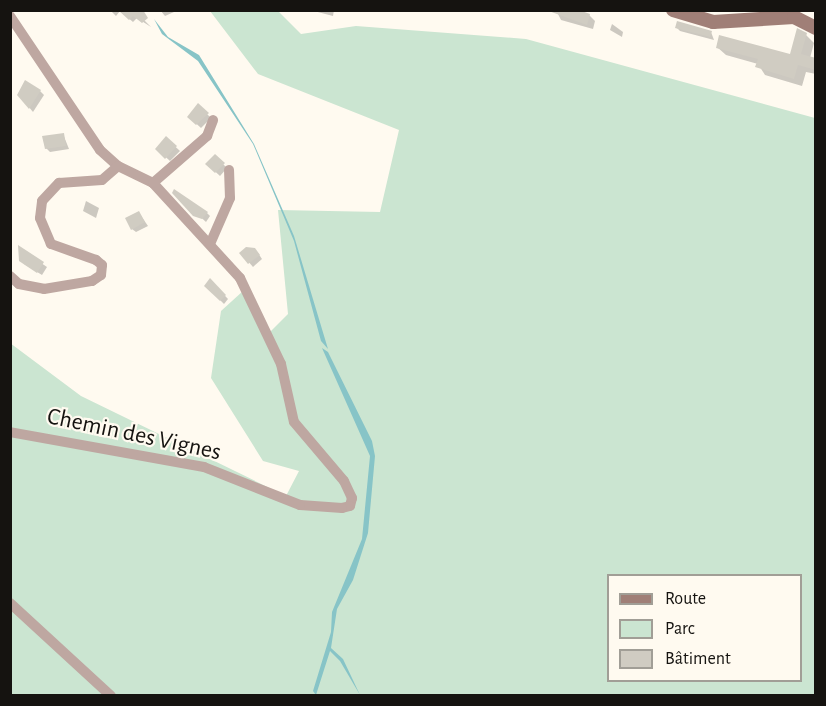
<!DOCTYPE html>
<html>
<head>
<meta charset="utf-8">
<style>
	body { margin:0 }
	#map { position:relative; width:826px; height:706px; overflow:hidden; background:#fffaf0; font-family:"Alegreya Sans",sans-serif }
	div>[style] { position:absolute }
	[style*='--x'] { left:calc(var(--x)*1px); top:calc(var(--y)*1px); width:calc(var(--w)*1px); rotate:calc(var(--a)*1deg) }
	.green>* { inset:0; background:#cbe5d1 }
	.water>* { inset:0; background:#87c4c7 }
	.shadow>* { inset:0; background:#0003 }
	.building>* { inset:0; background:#d0ccc2 }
	.street>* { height:10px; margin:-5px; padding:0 5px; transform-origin:5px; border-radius:5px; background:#bea7a1 }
	.secondary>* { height:14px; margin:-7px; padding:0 7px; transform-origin:7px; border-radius:7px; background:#a07f77 }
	span { translate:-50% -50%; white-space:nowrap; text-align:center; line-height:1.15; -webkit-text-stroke:4.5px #fffaf0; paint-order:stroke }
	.street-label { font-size:24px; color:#151310 }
	.frame { position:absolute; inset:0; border:12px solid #151310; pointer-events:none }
	.legend { position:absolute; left:607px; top:574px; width:195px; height:108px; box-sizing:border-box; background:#fffaf0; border:2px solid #a19e96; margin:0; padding:8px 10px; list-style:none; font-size:18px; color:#151310 }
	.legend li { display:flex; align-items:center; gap:12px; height:30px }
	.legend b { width:30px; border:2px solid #a19e96 }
</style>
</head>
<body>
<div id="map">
	<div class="green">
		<i style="clip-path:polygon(evenodd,210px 11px,278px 11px,301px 34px,356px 26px,526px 39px,815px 118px,815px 695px,11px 695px,10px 343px,81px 396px,286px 496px,299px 471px,263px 461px,211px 378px,221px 311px,243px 291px,270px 332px,288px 314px,278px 210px,380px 212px,399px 130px,258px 74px,210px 11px,608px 576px,800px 576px,800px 680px,608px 680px,608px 576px)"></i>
	</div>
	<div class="water">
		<i style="clip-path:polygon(154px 19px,168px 37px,199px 55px,254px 144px,294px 236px,328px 349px,321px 341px,294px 241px,253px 144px,198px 61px,162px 34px)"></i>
		<i style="clip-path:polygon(322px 348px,328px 352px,372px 441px,375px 456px,368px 533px,353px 580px,337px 609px,331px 648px,343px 659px,360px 695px,340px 661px,330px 651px,316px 695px,313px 691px,331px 632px,332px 612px,362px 539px,370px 456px)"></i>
	</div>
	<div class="shadow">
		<i style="clip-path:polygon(110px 10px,134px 10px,151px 27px,137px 18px,133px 22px,120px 11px,116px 16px)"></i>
		<i style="clip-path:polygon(160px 10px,173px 10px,174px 12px,165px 16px)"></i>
		<i style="clip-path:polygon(310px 10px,334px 10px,333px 16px)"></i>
		<i style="clip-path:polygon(556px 10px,589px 15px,595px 21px,593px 29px,561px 20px)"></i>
		<i style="clip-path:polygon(612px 24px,623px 32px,622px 37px,610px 30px)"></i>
		<i style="clip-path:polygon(677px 28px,711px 32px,714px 40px,680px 31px)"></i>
		<i style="clip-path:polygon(806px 35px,814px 43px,810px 58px,816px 59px,816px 74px,806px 72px,802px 86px,765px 75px,758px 64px,726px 55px,717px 47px,791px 56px)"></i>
		<i style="clip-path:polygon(40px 91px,44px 95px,33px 112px,18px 94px)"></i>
		<i style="clip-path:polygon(198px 105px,211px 118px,201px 128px,189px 117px)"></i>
		<i style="clip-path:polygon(63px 134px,69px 149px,50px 152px,46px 148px)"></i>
		<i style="clip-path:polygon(166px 138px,180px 151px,170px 161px,157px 149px)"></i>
		<i style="clip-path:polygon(215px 156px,227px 168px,220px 176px,207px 164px)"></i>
		<i style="clip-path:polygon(174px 193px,207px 213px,210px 216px,206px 222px)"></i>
		<i style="clip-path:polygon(86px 201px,99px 208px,96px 218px,83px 211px)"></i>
		<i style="clip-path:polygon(139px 213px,148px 226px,136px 232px,132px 229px)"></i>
		<i style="clip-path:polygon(19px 248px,47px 267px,42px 275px,24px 264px)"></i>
		<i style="clip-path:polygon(241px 253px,258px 253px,262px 259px,253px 267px)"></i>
		<i style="clip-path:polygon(210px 280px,228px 299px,224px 304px,206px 286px)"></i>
	</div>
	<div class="building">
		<i style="clip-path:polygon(118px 10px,143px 10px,148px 18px,142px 23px,133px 16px,129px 20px)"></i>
		<i style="clip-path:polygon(546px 10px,579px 10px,590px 14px,587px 25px)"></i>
		<i style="clip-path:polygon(677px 21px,712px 31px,710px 37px,675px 28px)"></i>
		<i style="clip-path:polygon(797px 28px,807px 33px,801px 54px,816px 58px,816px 70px,798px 65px,794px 79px,755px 67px,758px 59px,716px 48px,719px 35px,790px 54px)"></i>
		<i style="clip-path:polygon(25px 80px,41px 90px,29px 109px,17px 95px)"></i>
		<i style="clip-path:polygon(198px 103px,209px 113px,196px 125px,187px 117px)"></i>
		<i style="clip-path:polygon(64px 133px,66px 146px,45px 149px,42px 136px)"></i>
		<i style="clip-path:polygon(166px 136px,177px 146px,165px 159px,155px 149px)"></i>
		<i style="clip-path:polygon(215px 154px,225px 163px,215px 173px,205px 164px)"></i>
		<i style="clip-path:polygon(174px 189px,208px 212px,202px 219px,193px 216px,172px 193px)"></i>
		<i style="clip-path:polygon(139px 211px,145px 222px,131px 230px,125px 218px)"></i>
		<i style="clip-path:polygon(18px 245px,44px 262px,37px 273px,19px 261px)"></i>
		<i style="clip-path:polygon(246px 247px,255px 248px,260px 255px,248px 264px,239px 253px)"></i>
		<i style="clip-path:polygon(210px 278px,226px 295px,220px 301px,204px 286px)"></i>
	</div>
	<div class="street">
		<i style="--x:10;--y:16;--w:161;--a:56.1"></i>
		<i style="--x:100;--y:150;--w:24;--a:42"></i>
		<i style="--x:118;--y:166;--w:39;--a:26"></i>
		<i style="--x:153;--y:183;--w:129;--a:47.5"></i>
		<i style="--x:240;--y:278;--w:95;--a:64.5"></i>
		<i style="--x:281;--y:364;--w:59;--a:77.4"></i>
		<i style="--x:294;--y:422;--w:77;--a:49.7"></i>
		<i style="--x:344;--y:481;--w:19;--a:65"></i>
		<i style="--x:352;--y:498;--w:8;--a:104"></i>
		<i style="--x:350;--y:506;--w:8;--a:166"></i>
		<i style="--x:342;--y:508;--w:42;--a:-175.9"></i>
		<i style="--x:300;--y:505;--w:103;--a:-158.4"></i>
		<i style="--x:204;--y:467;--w:197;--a:-169.8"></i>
		<i style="--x:153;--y:183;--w:72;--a:-41"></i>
		<i style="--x:207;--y:136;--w:17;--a:-69"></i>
		<i style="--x:210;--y:244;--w:50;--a:-66.5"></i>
		<i style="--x:230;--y:198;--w:28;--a:-92"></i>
		<i style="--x:10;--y:276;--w:12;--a:42"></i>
		<i style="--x:19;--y:284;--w:25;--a:11"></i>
		<i style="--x:44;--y:289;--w:49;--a:-9.5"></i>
		<i style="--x:92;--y:281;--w:11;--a:-34"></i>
		<i style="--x:101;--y:275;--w:10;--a:-84"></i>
		<i style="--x:102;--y:265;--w:8;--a:-140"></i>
		<i style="--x:96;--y:260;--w:48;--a:-160.4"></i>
		<i style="--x:51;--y:244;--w:28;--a:-113"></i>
		<i style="--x:40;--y:218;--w:17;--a:-83"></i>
		<i style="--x:42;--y:201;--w:25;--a:-47"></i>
		<i style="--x:59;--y:183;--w:43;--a:-4"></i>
		<i style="--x:102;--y:180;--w:21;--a:-41"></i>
		<i style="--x:10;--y:603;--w:137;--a:42.6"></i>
	</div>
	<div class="secondary">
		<i style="--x:673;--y:10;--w:42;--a:16.7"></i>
		<i style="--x:713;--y:22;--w:81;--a:-3.5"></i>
		<i style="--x:794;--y:17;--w:25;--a:27"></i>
	</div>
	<div class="street-label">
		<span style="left:134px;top:435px;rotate:12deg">Chemin des Vignes</span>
	</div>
	<div class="frame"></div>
	<ul class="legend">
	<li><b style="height:8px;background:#a07f77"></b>Route</li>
	<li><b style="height:16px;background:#cbe5d1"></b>Parc</li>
	<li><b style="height:16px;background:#d0ccc2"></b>Bâtiment</li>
	</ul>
</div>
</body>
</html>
